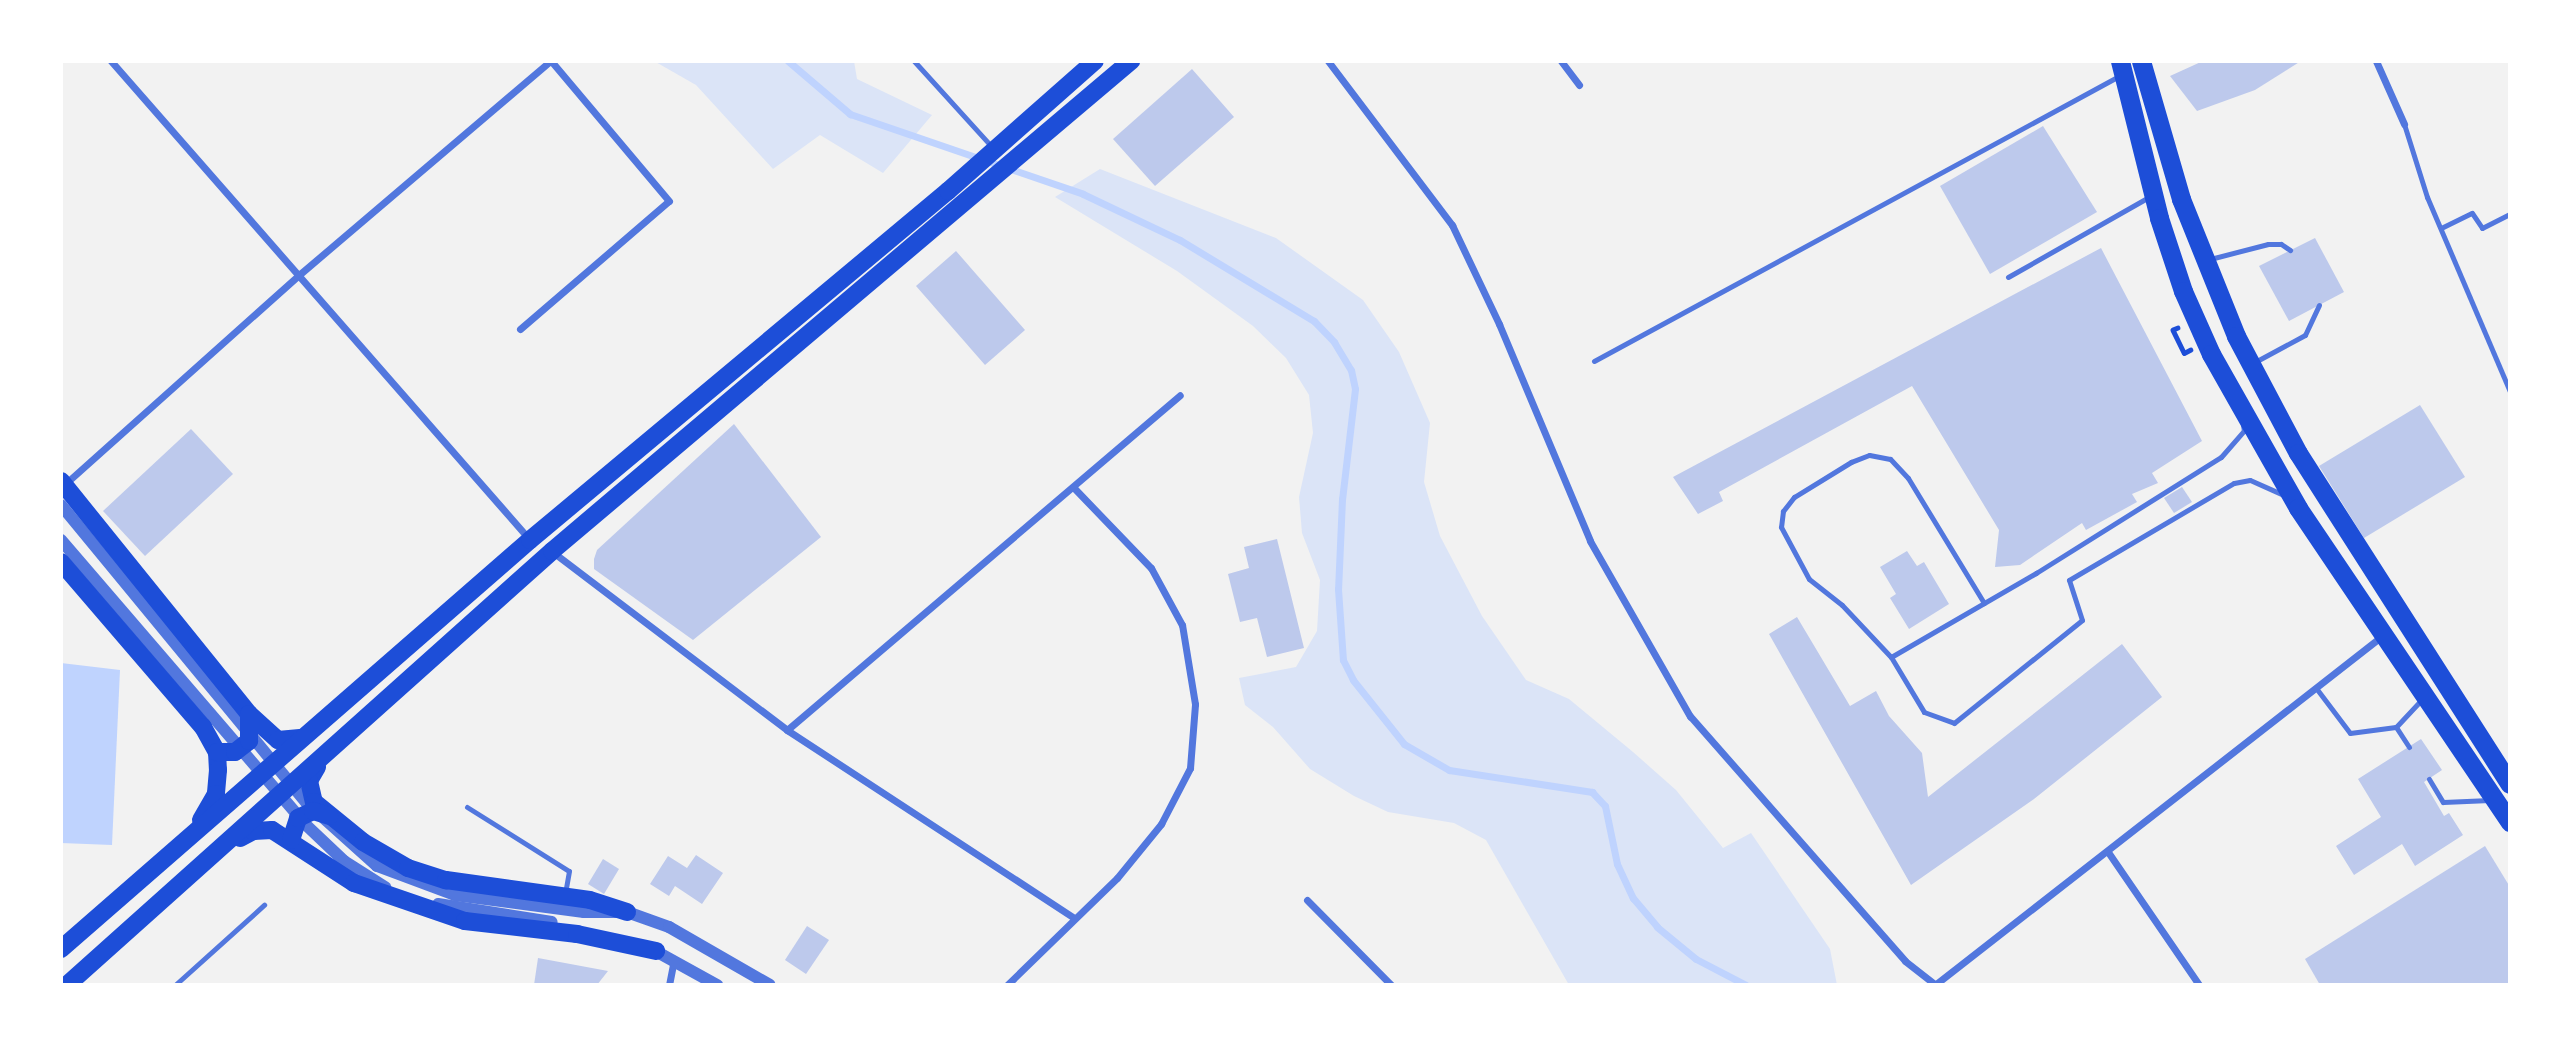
<!DOCTYPE html>
<html>
<head>
<meta charset="utf-8">
<style>
	body { margin:0 }
	#map { position:relative; width:2571px; height:1046px; overflow:hidden; background:#f2f2f2; font-family:Cabin,sans-serif }
	div>[style] { position:absolute }
	[style*='--x'] { left:calc(var(--x)*1px); top:calc(var(--y)*1px); width:calc(var(--w)*1px); rotate:calc(var(--a)*1deg) }
	.green>* { inset:0; background:#dbe4f7 }
	.water>* { inset:0; background:#bfd3fe }
	.stream>* { height:7px; margin:-3.5px; padding:0 3.5px; transform-origin:3.5px; border-radius:3.5px; background:#bfd3fe }
	.building>* { inset:0; background:#bdc9ec }
	.path>* { height:4.5px; margin:-2.25px; padding:0 2.25px; transform-origin:2.25px; border-radius:2.25px; background:#1d4ed8 }
	.service>* { height:5px; margin:-2.5px; padding:0 2.5px; transform-origin:2.5px; border-radius:2.5px; background:#5277de }
	.minor>* { height:7px; margin:-3.5px; padding:0 3.5px; transform-origin:3.5px; border-radius:3.5px; background:#5277de }
	.tertiary>* { height:12px; margin:-6px; padding:0 6px; transform-origin:6px; border-radius:6px; background:#5277de }
	.primary>* { height:18px; margin:-9px; padding:0 9px; transform-origin:9px; border-radius:9px; background:#1d4ed8 }
	.trunk>* { height:19px; margin:-9.5px; padding:0 9.5px; transform-origin:9.5px; border-radius:9.5px; background:#1d4ed8 }
	span { translate:-50% -50%; white-space:nowrap; text-align:center; line-height:1.15; -webkit-text-stroke:5px #fff; paint-order:stroke }
	.frame { position:absolute; inset:0; border:63px solid #fff; pointer-events:none }
</style>
</head>
<body>
<div id="map">
	<div class="green">
		<i style="clip-path:polygon(654px 61px,854px 61px,857px 79px,932px 115px,883px 173px,820px 135px,773px 169px,696px 85px)"></i>
		<i style="clip-path:polygon(1100px 169px,1276px 238px,1363px 300px,1399px 352px,1430px 423px,1424px 482px,1440px 536px,1482px 616px,1526px 680px,1569px 699px,1633px 752px,1676px 790px,1723px 848px,1751px 833px,1830px 949px,1837px 985px,1569px 985px,1486px 840px,1454px 823px,1388px 812px,1354px 796px,1310px 769px,1273px 727px,1245px 705px,1239px 678px,1296px 667px,1317px 631px,1320px 580px,1302px 533px,1299px 497px,1313px 433px,1309px 395px,1286px 358px,1253px 326px,1177px 271px,1055px 197px)"></i>
	</div>
	<div class="water">
		<i style="clip-path:polygon(61px 663px,120px 670px,112px 845px,61px 843px)"></i>
	</div>
	<div class="stream">
		<i style="--x:788;--y:61;--w:82;--a:40.5"></i>
		<i style="--x:850;--y:114;--w:246;--a:18.9"></i>
		<i style="--x:1083;--y:194;--w:107;--a:25.4"></i>
		<i style="--x:1180;--y:240;--w:157;--a:31.2"></i>
		<i style="--x:1314;--y:321;--w:29;--a:46"></i>
		<i style="--x:1334;--y:342;--w:33;--a:59"></i>
		<i style="--x:1351;--y:370;--w:19;--a:78"></i>
		<i style="--x:1355;--y:389;--w:111;--a:96.7"></i>
		<i style="--x:1342;--y:499;--w:90;--a:92.5"></i>
		<i style="--x:1338;--y:589;--w:71;--a:86"></i>
		<i style="--x:1343;--y:660;--w:22;--a:63"></i>
		<i style="--x:1353;--y:680;--w:82;--a:51.4"></i>
		<i style="--x:1404;--y:744;--w:52;--a:30"></i>
		<i style="--x:1449;--y:770;--w:145;--a:8.7"></i>
		<i style="--x:1592;--y:792;--w:19;--a:47"></i>
		<i style="--x:1605;--y:806;--w:59;--a:78.3"></i>
		<i style="--x:1617;--y:864;--w:38;--a:65"></i>
		<i style="--x:1633;--y:898;--w:38;--a:50"></i>
		<i style="--x:1657;--y:927;--w:50;--a:39.4"></i>
		<i style="--x:1696;--y:959;--w:56;--a:27.5"></i>
	</div>
	<div class="building">
		<i style="clip-path:polygon(2203px 61px,2301px 61px,2255px 90px,2197px 111px,2170px 76px)"></i>
		<i style="clip-path:polygon(1192px 69px,1234px 117px,1155px 186px,1113px 139px)"></i>
		<i style="clip-path:polygon(2043px 126px,2097px 212px,1990px 274px,1940px 186px)"></i>
		<i style="clip-path:polygon(2315px 238px,2344px 292px,2289px 321px,2259px 266px)"></i>
		<i style="clip-path:polygon(2101px 248px,2202px 441px,2152px 473px,2158px 483px,2132px 494px,2137px 502px,2086px 530px,2082px 523px,2020px 565px,1995px 567px,1999px 530px,1912px 386px,1719px 492px,1723px 501px,1698px 514px,1673px 477px)"></i>
		<i style="clip-path:polygon(956px 251px,1025px 330px,985px 365px,916px 286px)"></i>
		<i style="clip-path:polygon(2420px 405px,2465px 477px,2364px 538px,2319px 466px)"></i>
		<i style="clip-path:polygon(734px 424px,821px 537px,693px 640px,594px 569px,594px 559px,597px 550px)"></i>
		<i style="clip-path:polygon(191px 429px,233px 474px,145px 556px,103px 511px)"></i>
		<i style="clip-path:polygon(2182px 487px,2192px 502px,2174px 513px,2164px 498px)"></i>
		<i style="clip-path:polygon(1277px 539px,1304px 648px,1267px 657px,1257px 618px,1240px 622px,1228px 574px,1249px 568px,1244px 547px)"></i>
		<i style="clip-path:polygon(1907px 551px,1917px 566px,1924px 562px,1949px 604px,1909px 629px,1890px 598px,1896px 594px,1880px 567px)"></i>
		<i style="clip-path:polygon(1797px 617px,1850px 706px,1876px 691px,1889px 716px,1922px 753px,1928px 797px,2122px 644px,2162px 697px,2034px 799px,1911px 885px,1769px 634px)"></i>
		<i style="clip-path:polygon(2421px 739px,2442px 770px,2424px 782px,2444px 816px,2449px 813px,2463px 835px,2415px 866px,2402px 844px,2354px 875px,2336px 846px,2381px 817px,2358px 779px)"></i>
		<i style="clip-path:polygon(2485px 846px,2510px 887px,2510px 985px,2320px 985px,2305px 959px)"></i>
		<i style="clip-path:polygon(696px 855px,723px 873px,702px 904px,675px 886px,669px 896px,650px 884px,668px 856px,687px 868px)"></i>
		<i style="clip-path:polygon(603px 859px,619px 869px,604px 894px,588px 884px)"></i>
		<i style="clip-path:polygon(807px 926px,829px 940px,806px 974px,785px 960px)"></i>
		<i style="clip-path:polygon(538px 958px,608px 971px,597px 985px,534px 985px)"></i>
	</div>
	<div class="path">
		<i style="--x:2178;--y:328;--w:5;--a:158"></i>
		<i style="--x:2173;--y:330;--w:25;--a:64"></i>
		<i style="--x:2184;--y:353;--w:7;--a:-27"></i>
	</div>
	<div class="service">
		<i style="--x:914;--y:61;--w:116;--a:47.8"></i>
		<i style="--x:2404;--y:124;--w:77;--a:72.5"></i>
		<i style="--x:2427;--y:197;--w:212;--a:66.9"></i>
		<i style="--x:2441;--y:228;--w:34;--a:-26"></i>
		<i style="--x:2472;--y:213;--w:18;--a:56"></i>
		<i style="--x:2482;--y:228;--w:31;--a:-27"></i>
		<i style="--x:2210;--y:259;--w:60;--a:-14.5"></i>
		<i style="--x:2268;--y:244;--w:13;--a:0"></i>
		<i style="--x:2281;--y:244;--w:11;--a:34"></i>
		<i style="--x:2008;--y:277;--w:162;--a:-29.6"></i>
		<i style="--x:1594;--y:361;--w:600;--a:-28.49"></i>
		<i style="--x:2253;--y:363;--w:59;--a:-28.3"></i>
		<i style="--x:2305;--y:335;--w:33;--a:-65"></i>
		<i style="--x:1984;--y:603;--w:146;--a:-121.3"></i>
		<i style="--x:1908;--y:478;--w:26;--a:-133"></i>
		<i style="--x:1890;--y:459;--w:21;--a:-169"></i>
		<i style="--x:1869;--y:455;--w:19;--a:159"></i>
		<i style="--x:1851;--y:462;--w:67;--a:148.4"></i>
		<i style="--x:1794;--y:497;--w:18;--a:128"></i>
		<i style="--x:1783;--y:511;--w:16;--a:97"></i>
		<i style="--x:1781;--y:527;--w:59;--a:61.7"></i>
		<i style="--x:1809;--y:579;--w:42;--a:38.2"></i>
		<i style="--x:1842;--y:605;--w:71;--a:46.7"></i>
		<i style="--x:1891;--y:657;--w:168;--a:-30.1"></i>
		<i style="--x:2036;--y:573;--w:218;--a:-32.1"></i>
		<i style="--x:2221;--y:457;--w:35;--a:-49"></i>
		<i style="--x:2244;--y:431;--w:6;--a:-99"></i>
		<i style="--x:1891;--y:657;--w:64;--a:59"></i>
		<i style="--x:1924;--y:712;--w:32;--a:20"></i>
		<i style="--x:1954;--y:723;--w:164;--a:-38.8"></i>
		<i style="--x:2082;--y:620;--w:42;--a:-108"></i>
		<i style="--x:2069;--y:580;--w:191;--a:-30.5"></i>
		<i style="--x:2234;--y:483;--w:16;--a:-11"></i>
		<i style="--x:2250;--y:480;--w:36;--a:24"></i>
		<i style="--x:2316;--y:688;--w:56;--a:52.9"></i>
		<i style="--x:2350;--y:733;--w:46;--a:-7.4"></i>
		<i style="--x:2409;--y:747;--w:24;--a:-123"></i>
		<i style="--x:2396;--y:727;--w:38;--a:-47"></i>
		<i style="--x:2429;--y:779;--w:27;--a:59"></i>
		<i style="--x:2443;--y:802;--w:47;--a:-2.4"></i>
		<i style="--x:467;--y:807;--w:120;--a:32.1"></i>
		<i style="--x:569;--y:871;--w:23;--a:100"></i>
		<i style="--x:175;--y:985;--w:120;--a:-42"></i>
	</div>
	<div class="minor">
		<i style="--x:111;--y:61;--w:636;--a:48.82"></i>
		<i style="--x:1328;--y:61;--w:206;--a:52.9"></i>
		<i style="--x:1452;--y:225;--w:110;--a:64.6"></i>
		<i style="--x:1499;--y:324;--w:235;--a:67.2"></i>
		<i style="--x:1590;--y:541;--w:202;--a:60.3"></i>
		<i style="--x:1690;--y:716;--w:326;--a:48.7"></i>
		<i style="--x:1905;--y:961;--w:39;--a:38"></i>
		<i style="--x:1561;--y:61;--w:30;--a:53"></i>
		<i style="--x:2376;--y:61;--w:69;--a:66"></i>
		<i style="--x:520;--y:329;--w:196;--a:-40.7"></i>
		<i style="--x:669;--y:201;--w:183;--a:-130.1"></i>
		<i style="--x:65;--y:484;--w:315;--a:-41.8"></i>
		<i style="--x:300;--y:274;--w:328;--a:-40.4"></i>
		<i style="--x:554;--y:553;--w:293;--a:37.2"></i>
		<i style="--x:787;--y:730;--w:343;--a:33.2"></i>
		<i style="--x:787;--y:730;--w:516;--a:-40.44"></i>
		<i style="--x:2108;--y:852;--w:161;--a:55.6"></i>
		<i style="--x:1307;--y:900;--w:120;--a:45.3"></i>
		<i style="--x:1936;--y:984;--w:566;--a:-37.96"></i>
		<i style="--x:669;--y:985;--w:26;--a:-79"></i>
		<i style="--x:1007;--y:985;--w:153;--a:-44.2"></i>
		<i style="--x:1117;--y:878;--w:70;--a:-50.8"></i>
		<i style="--x:1161;--y:824;--w:63;--a:-62.6"></i>
		<i style="--x:1190;--y:768;--w:64;--a:-85.5"></i>
		<i style="--x:1195;--y:704;--w:80;--a:-99.3"></i>
		<i style="--x:1182;--y:625;--w:65;--a:-118.5"></i>
		<i style="--x:1151;--y:568;--w:112;--a:-133.9"></i>
	</div>
	<div class="tertiary">
		<i style="--x:61;--y:505;--w:386;--a:50.5"></i>
		<i style="--x:307;--y:803;--w:94;--a:42"></i>
		<i style="--x:377;--y:866;--w:83;--a:20.4"></i>
		<i style="--x:455;--y:895;--w:130;--a:7.5"></i>
		<i style="--x:584;--y:912;--w:43;--a:0"></i>
		<i style="--x:627;--y:912;--w:45;--a:19.7"></i>
		<i style="--x:669;--y:927;--w:116;--a:29.9"></i>
		<i style="--x:61;--y:540;--w:374;--a:49.3"></i>
		<i style="--x:305;--y:824;--w:54;--a:43.5"></i>
		<i style="--x:344;--y:861;--w:49;--a:32.4"></i>
		<i style="--x:438;--y:904;--w:115;--a:9"></i>
		<i style="--x:650;--y:948;--w:77;--a:28.9"></i>
	</div>
	<div class="primary">
		<i style="--x:61;--y:481;--w:299;--a:51.1"></i>
		<i style="--x:249;--y:714;--w:39;--a:42"></i>
		<i style="--x:278;--y:740;--w:22;--a:-5"></i>
		<i style="--x:61;--y:562;--w:218;--a:49.3"></i>
		<i style="--x:203;--y:727;--w:29;--a:61"></i>
		<i style="--x:217;--y:752;--w:18;--a:87"></i>
		<i style="--x:218;--y:770;--w:24;--a:95"></i>
		<i style="--x:216;--y:794;--w:30;--a:120"></i>
		<i style="--x:217;--y:752;--w:18;--a:0"></i>
		<i style="--x:235;--y:752;--w:18;--a:-38"></i>
		<i style="--x:249;--y:741;--w:27;--a:-90"></i>
		<i style="--x:317;--y:767;--w:16;--a:120"></i>
		<i style="--x:309;--y:781;--w:22;--a:77"></i>
		<i style="--x:314;--y:802;--w:63;--a:39.2"></i>
		<i style="--x:363;--y:842;--w:52;--a:30"></i>
		<i style="--x:408;--y:868;--w:40;--a:18"></i>
		<i style="--x:446;--y:880;--w:145;--a:7.9"></i>
		<i style="--x:590;--y:900;--w:39;--a:18"></i>
		<i style="--x:240;--y:838;--w:15;--a:-28"></i>
		<i style="--x:253;--y:831;--w:19;--a:-3"></i>
		<i style="--x:272;--y:830;--w:98;--a:32.9"></i>
		<i style="--x:354;--y:883;--w:117;--a:18.9"></i>
		<i style="--x:465;--y:921;--w:113;--a:6.6"></i>
		<i style="--x:577;--y:934;--w:81;--a:12.1"></i>
		<i style="--x:291;--y:840;--w:23;--a:-72"></i>
		<i style="--x:298;--y:818;--w:17;--a:-25"></i>
		<i style="--x:313;--y:811;--w:17;--a:17"></i>
		<i style="--x:61;--y:949;--w:622;--a:-41.09"></i>
		<i style="--x:530;--y:540;--w:545;--a:-39.86"></i>
		<i style="--x:948;--y:191;--w:196;--a:-41.5"></i>
		<i style="--x:67;--y:985;--w:651;--a:-41.82"></i>
		<i style="--x:552;--y:551;--w:759;--a:-40.24"></i>
	</div>
	<div class="trunk">
		<i style="--x:2120;--y:61;--w:162;--a:76"></i>
		<i style="--x:2159;--y:218;--w:77;--a:71.8"></i>
		<i style="--x:2183;--y:291;--w:69;--a:66"></i>
		<i style="--x:2211;--y:354;--w:177;--a:60.5"></i>
		<i style="--x:2298;--y:508;--w:379;--a:56"></i>
		<i style="--x:2141;--y:61;--w:144;--a:73.8"></i>
		<i style="--x:2181;--y:199;--w:148;--a:68.1"></i>
		<i style="--x:2236;--y:336;--w:132;--a:62.1"></i>
		<i style="--x:2298;--y:453;--w:393;--a:57.4"></i>
	</div>
	<div class="frame"></div>
</div>
</body>
</html>
